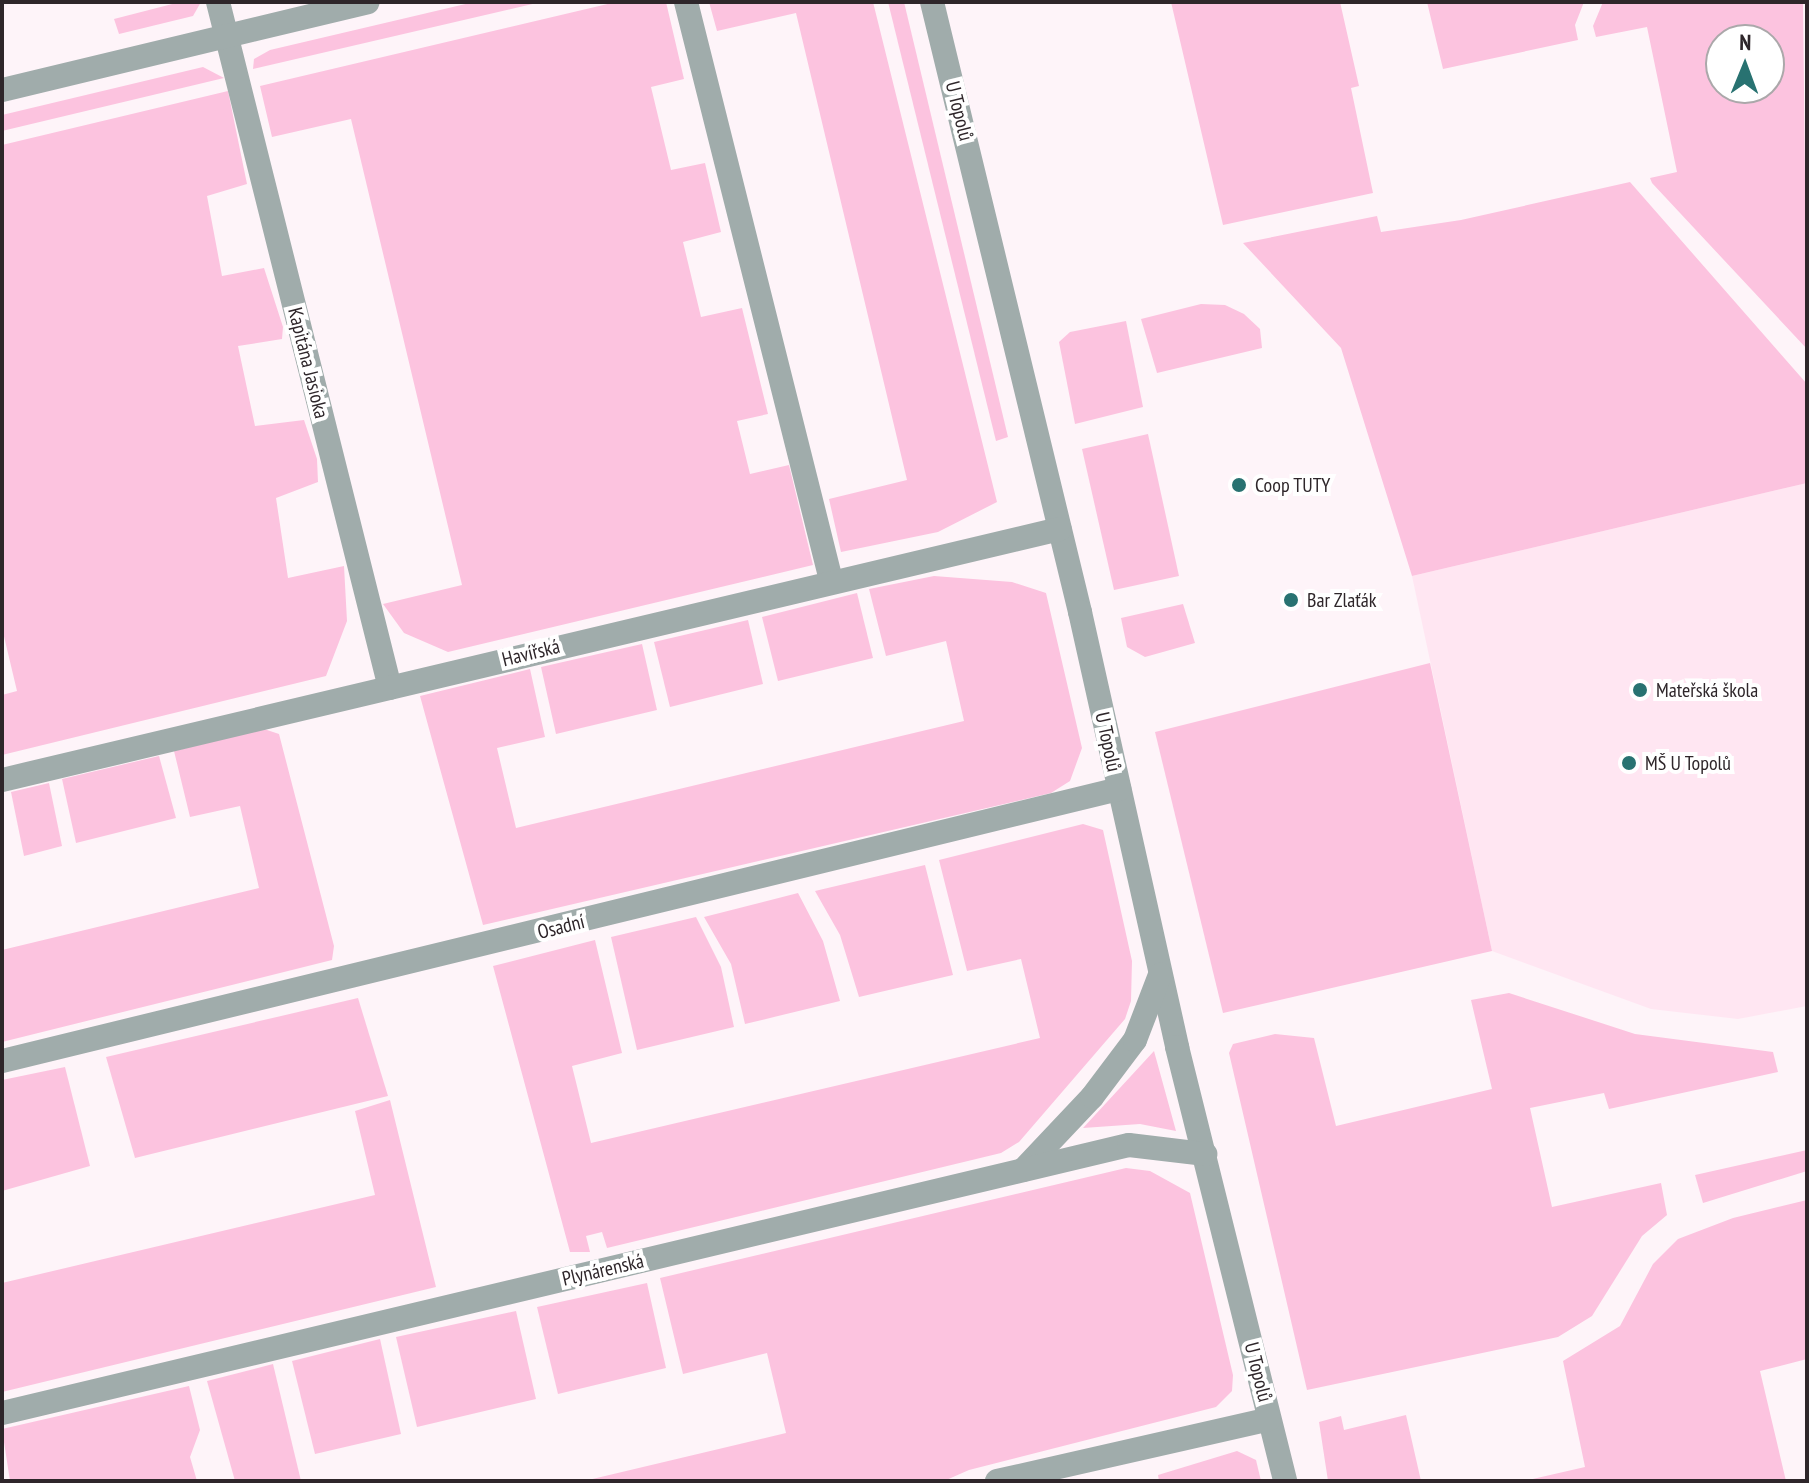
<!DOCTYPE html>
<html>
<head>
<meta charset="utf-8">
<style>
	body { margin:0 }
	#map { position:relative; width:1809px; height:1483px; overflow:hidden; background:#fef4f9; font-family:"PT Sans Narrow",sans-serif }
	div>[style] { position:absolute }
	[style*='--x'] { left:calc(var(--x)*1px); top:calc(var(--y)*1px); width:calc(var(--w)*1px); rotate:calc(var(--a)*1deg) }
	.built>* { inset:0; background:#ffe6f2 }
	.green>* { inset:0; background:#fcc3df }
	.street>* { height:24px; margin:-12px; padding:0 12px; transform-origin:12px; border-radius:12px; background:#a0acab }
	.dots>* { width:22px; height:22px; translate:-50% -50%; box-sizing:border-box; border:4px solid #fff; border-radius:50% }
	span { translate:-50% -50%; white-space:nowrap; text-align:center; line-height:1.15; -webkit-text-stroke:8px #fff; paint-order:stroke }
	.street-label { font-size:20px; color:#2e262a }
	.poi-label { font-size:20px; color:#2e262a }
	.left { translate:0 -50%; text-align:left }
	.frame { position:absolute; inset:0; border:4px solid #2e262a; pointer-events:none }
	.north { position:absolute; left:1705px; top:24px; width:80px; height:80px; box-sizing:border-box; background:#fff; border:2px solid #aba8aa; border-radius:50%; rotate:1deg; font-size:22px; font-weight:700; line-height:32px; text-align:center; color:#2e262a }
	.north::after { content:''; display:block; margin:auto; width:28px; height:36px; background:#287271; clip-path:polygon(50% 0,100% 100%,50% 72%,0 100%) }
</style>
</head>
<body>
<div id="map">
	<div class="built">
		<i style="clip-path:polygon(1807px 483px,1807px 1006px,1738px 1019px,1651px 1009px,1492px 951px,1412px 576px)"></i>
	</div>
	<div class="green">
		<i style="clip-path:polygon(180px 2px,201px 2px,193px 16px,119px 34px,114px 19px)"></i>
		<i style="clip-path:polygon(474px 2px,541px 2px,253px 69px,254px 59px,270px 50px)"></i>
		<i style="clip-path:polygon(616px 2px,666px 2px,684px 79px,651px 87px,671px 170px,705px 163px,721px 232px,683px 242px,701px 317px,742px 308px,768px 414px,737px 421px,750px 474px,789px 465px,813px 565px,448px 652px,404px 633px,383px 604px,462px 585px,351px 119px,272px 137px,260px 86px)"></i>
		<i style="clip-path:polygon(709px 2px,873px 2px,997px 502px,938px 532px,841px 552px,829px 499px,907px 480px,796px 13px,717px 31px)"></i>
		<i style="clip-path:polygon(888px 2px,904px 2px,1008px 437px,996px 441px)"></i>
		<i style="clip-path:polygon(1171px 2px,1340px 2px,1359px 86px,1351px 88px,1373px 193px,1223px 225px)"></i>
		<i style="clip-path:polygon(1427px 2px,1584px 2px,1575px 25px,1578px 40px,1443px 69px)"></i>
		<i style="clip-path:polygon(evenodd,1603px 2px,1803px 2px,1807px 349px,1652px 183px,1650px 178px,1677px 172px,1647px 27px,1596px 37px,1593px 26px,1603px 2px,1721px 40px,1769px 40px,1769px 88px,1721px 88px,1721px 40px)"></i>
		<i style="clip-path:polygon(203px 67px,224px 78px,2px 131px,2px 115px)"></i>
		<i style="clip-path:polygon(228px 91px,247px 184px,207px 196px,222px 276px,264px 268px,283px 327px,282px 339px,238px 346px,255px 426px,304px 420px,317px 459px,318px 482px,276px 498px,288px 578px,344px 566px,347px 621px,326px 676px,2px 755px,2px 695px,17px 691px,2px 628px,2px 145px)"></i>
		<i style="clip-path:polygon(1630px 182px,1807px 384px,1807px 483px,1412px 576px,1341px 348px,1243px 243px,1377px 216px,1381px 232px,1461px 220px)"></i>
		<i style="clip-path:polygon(1201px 304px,1225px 305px,1244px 314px,1260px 329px,1262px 348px,1157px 373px,1141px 319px)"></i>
		<i style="clip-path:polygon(1126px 321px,1143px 407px,1075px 424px,1059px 342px,1070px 332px)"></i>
		<i style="clip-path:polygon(1148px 434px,1179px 576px,1114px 590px,1082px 449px)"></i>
		<i style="clip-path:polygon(934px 576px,1012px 582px,1046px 593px,1082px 748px,1070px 781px,1051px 793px,483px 925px,420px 696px,530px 669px,545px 737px,497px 748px,516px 828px,964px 721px,946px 641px,886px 656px,869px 589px)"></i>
		<i style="clip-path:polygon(857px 593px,873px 658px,778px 681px,762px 617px)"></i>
		<i style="clip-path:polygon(1183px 604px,1195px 643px,1145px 657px,1127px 647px,1121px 618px)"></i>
		<i style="clip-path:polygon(748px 620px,763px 684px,670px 707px,654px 642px)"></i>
		<i style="clip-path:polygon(642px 644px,657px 710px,556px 734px,541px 667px)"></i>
		<i style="clip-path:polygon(1430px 663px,1492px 951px,1223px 1013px,1155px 732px)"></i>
		<i style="clip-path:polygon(264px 729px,279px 734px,334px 946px,332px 960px,2px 1042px,2px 950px,259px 888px,240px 806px,190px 817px,174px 751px)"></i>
		<i style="clip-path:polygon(159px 756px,176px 818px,76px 843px,62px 779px)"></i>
		<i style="clip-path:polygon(49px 783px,62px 846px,24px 856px,11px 792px)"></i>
		<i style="clip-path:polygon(1083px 824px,1103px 830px,1132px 961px,1131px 1001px,1125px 1019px,1019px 1142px,1001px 1153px,607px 1248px,602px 1232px,586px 1236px,590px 1252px,570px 1252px,493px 966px,595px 940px,622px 1053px,572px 1066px,591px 1143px,1040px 1038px,1021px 959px,967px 971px,939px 860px)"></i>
		<i style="clip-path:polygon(925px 865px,953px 975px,859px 997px,840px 935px,815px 891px)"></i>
		<i style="clip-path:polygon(798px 893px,823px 941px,840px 1001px,745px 1024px,731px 964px,704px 917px)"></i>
		<i style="clip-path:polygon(696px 917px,721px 967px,734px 1027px,637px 1050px,611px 937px)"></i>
		<i style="clip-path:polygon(1509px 993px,1635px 1034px,1773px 1052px,1778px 1072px,1609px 1109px,1604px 1093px,1530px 1108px,1552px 1207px,1661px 1183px,1667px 1215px,1642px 1236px,1592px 1316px,1558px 1337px,1307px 1390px,1229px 1053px,1233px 1044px,1275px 1034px,1314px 1038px,1336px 1126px,1492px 1089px,1471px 1000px)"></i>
		<i style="clip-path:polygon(358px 998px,388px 1096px,135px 1158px,106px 1057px)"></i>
		<i style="clip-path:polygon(1154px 1051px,1176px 1131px,1140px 1124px,1083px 1128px)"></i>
		<i style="clip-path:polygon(65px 1067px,90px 1166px,2px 1191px,2px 1080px)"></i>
		<i style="clip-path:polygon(390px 1100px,436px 1287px,2px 1392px,2px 1283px,375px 1195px,355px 1111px)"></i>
		<i style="clip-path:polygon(1807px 1150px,1807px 1171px,1703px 1203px,1695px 1175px)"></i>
		<i style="clip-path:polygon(1126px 1168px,1150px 1171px,1190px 1193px,1233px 1375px,1232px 1391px,1216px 1407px,969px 1470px,944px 1481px,584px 1481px,786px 1433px,767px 1353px,683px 1374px,660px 1278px)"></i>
		<i style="clip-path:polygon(1807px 1200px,1807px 1359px,1760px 1371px,1786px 1481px,1524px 1481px,1585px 1467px,1563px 1361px,1620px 1326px,1653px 1264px,1678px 1239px,1733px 1218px)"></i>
		<i style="clip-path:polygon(647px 1283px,666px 1368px,558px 1394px,537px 1307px)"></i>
		<i style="clip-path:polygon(516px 1311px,536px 1399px,417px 1427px,396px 1337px)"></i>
		<i style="clip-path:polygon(380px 1339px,401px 1434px,315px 1454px,292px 1361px)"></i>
		<i style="clip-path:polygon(273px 1364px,301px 1481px,235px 1481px,207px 1381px)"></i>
		<i style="clip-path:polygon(189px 1386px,200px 1430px,190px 1457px,197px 1481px,10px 1481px,2px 1429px)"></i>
		<i style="clip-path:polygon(1406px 1415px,1421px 1481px,1328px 1481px,1319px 1422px,1341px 1416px,1344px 1430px)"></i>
		<i style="clip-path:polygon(1237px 1451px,1256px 1460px,1261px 1481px,1159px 1481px,1158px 1475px)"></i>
	</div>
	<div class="street">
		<i style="--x:218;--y:2;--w:707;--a:75.92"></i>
		<i style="--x:686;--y:2;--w:596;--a:75.92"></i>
		<i style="--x:932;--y:2;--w:628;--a:76.36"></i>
		<i style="--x:1080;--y:612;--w:446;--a:77.4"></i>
		<i style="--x:1177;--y:1047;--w:447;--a:76"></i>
		<i style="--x:2;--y:90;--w:376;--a:-13.5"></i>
		<i style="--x:2;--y:780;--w:1087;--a:-13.35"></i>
		<i style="--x:2;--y:1061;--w:1150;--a:-13.69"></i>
		<i style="--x:1023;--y:1170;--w:100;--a:-46.6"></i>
		<i style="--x:1092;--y:1097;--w:71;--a:-53"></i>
		<i style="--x:1135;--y:1040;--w:70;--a:-69"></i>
		<i style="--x:2;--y:1413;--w:1158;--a:-13.38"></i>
		<i style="--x:1129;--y:1145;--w:77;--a:6.8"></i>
		<i style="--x:997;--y:1481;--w:279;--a:-12.8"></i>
	</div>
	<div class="dots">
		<i style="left:1239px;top:485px;background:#287271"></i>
		<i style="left:1291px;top:600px;background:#287271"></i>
		<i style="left:1640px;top:690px;background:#287271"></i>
		<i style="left:1629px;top:763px;background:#287271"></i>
	</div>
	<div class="street-label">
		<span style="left:959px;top:111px;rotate:76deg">U Topolů</span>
		<span style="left:308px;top:363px;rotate:76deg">Kapitána Jasioka</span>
		<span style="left:531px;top:653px;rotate:-14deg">Havířská</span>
		<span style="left:1108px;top:742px;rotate:78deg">U Topolů</span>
		<span style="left:561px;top:927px;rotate:-14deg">Osadní</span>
		<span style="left:603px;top:1270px;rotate:-13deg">Plynárenská</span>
		<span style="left:1258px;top:1372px;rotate:76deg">U Topolů</span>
	</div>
	<div class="poi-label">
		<span class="left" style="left:1255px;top:485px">Coop TUTY</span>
		<span class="left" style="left:1307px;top:600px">Bar Zlaťák</span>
		<span class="left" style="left:1656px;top:690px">Mateřská škola</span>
		<span class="left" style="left:1645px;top:763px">MŠ U Topolů</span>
	</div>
	<div class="frame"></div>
	<div class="north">N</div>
</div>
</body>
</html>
